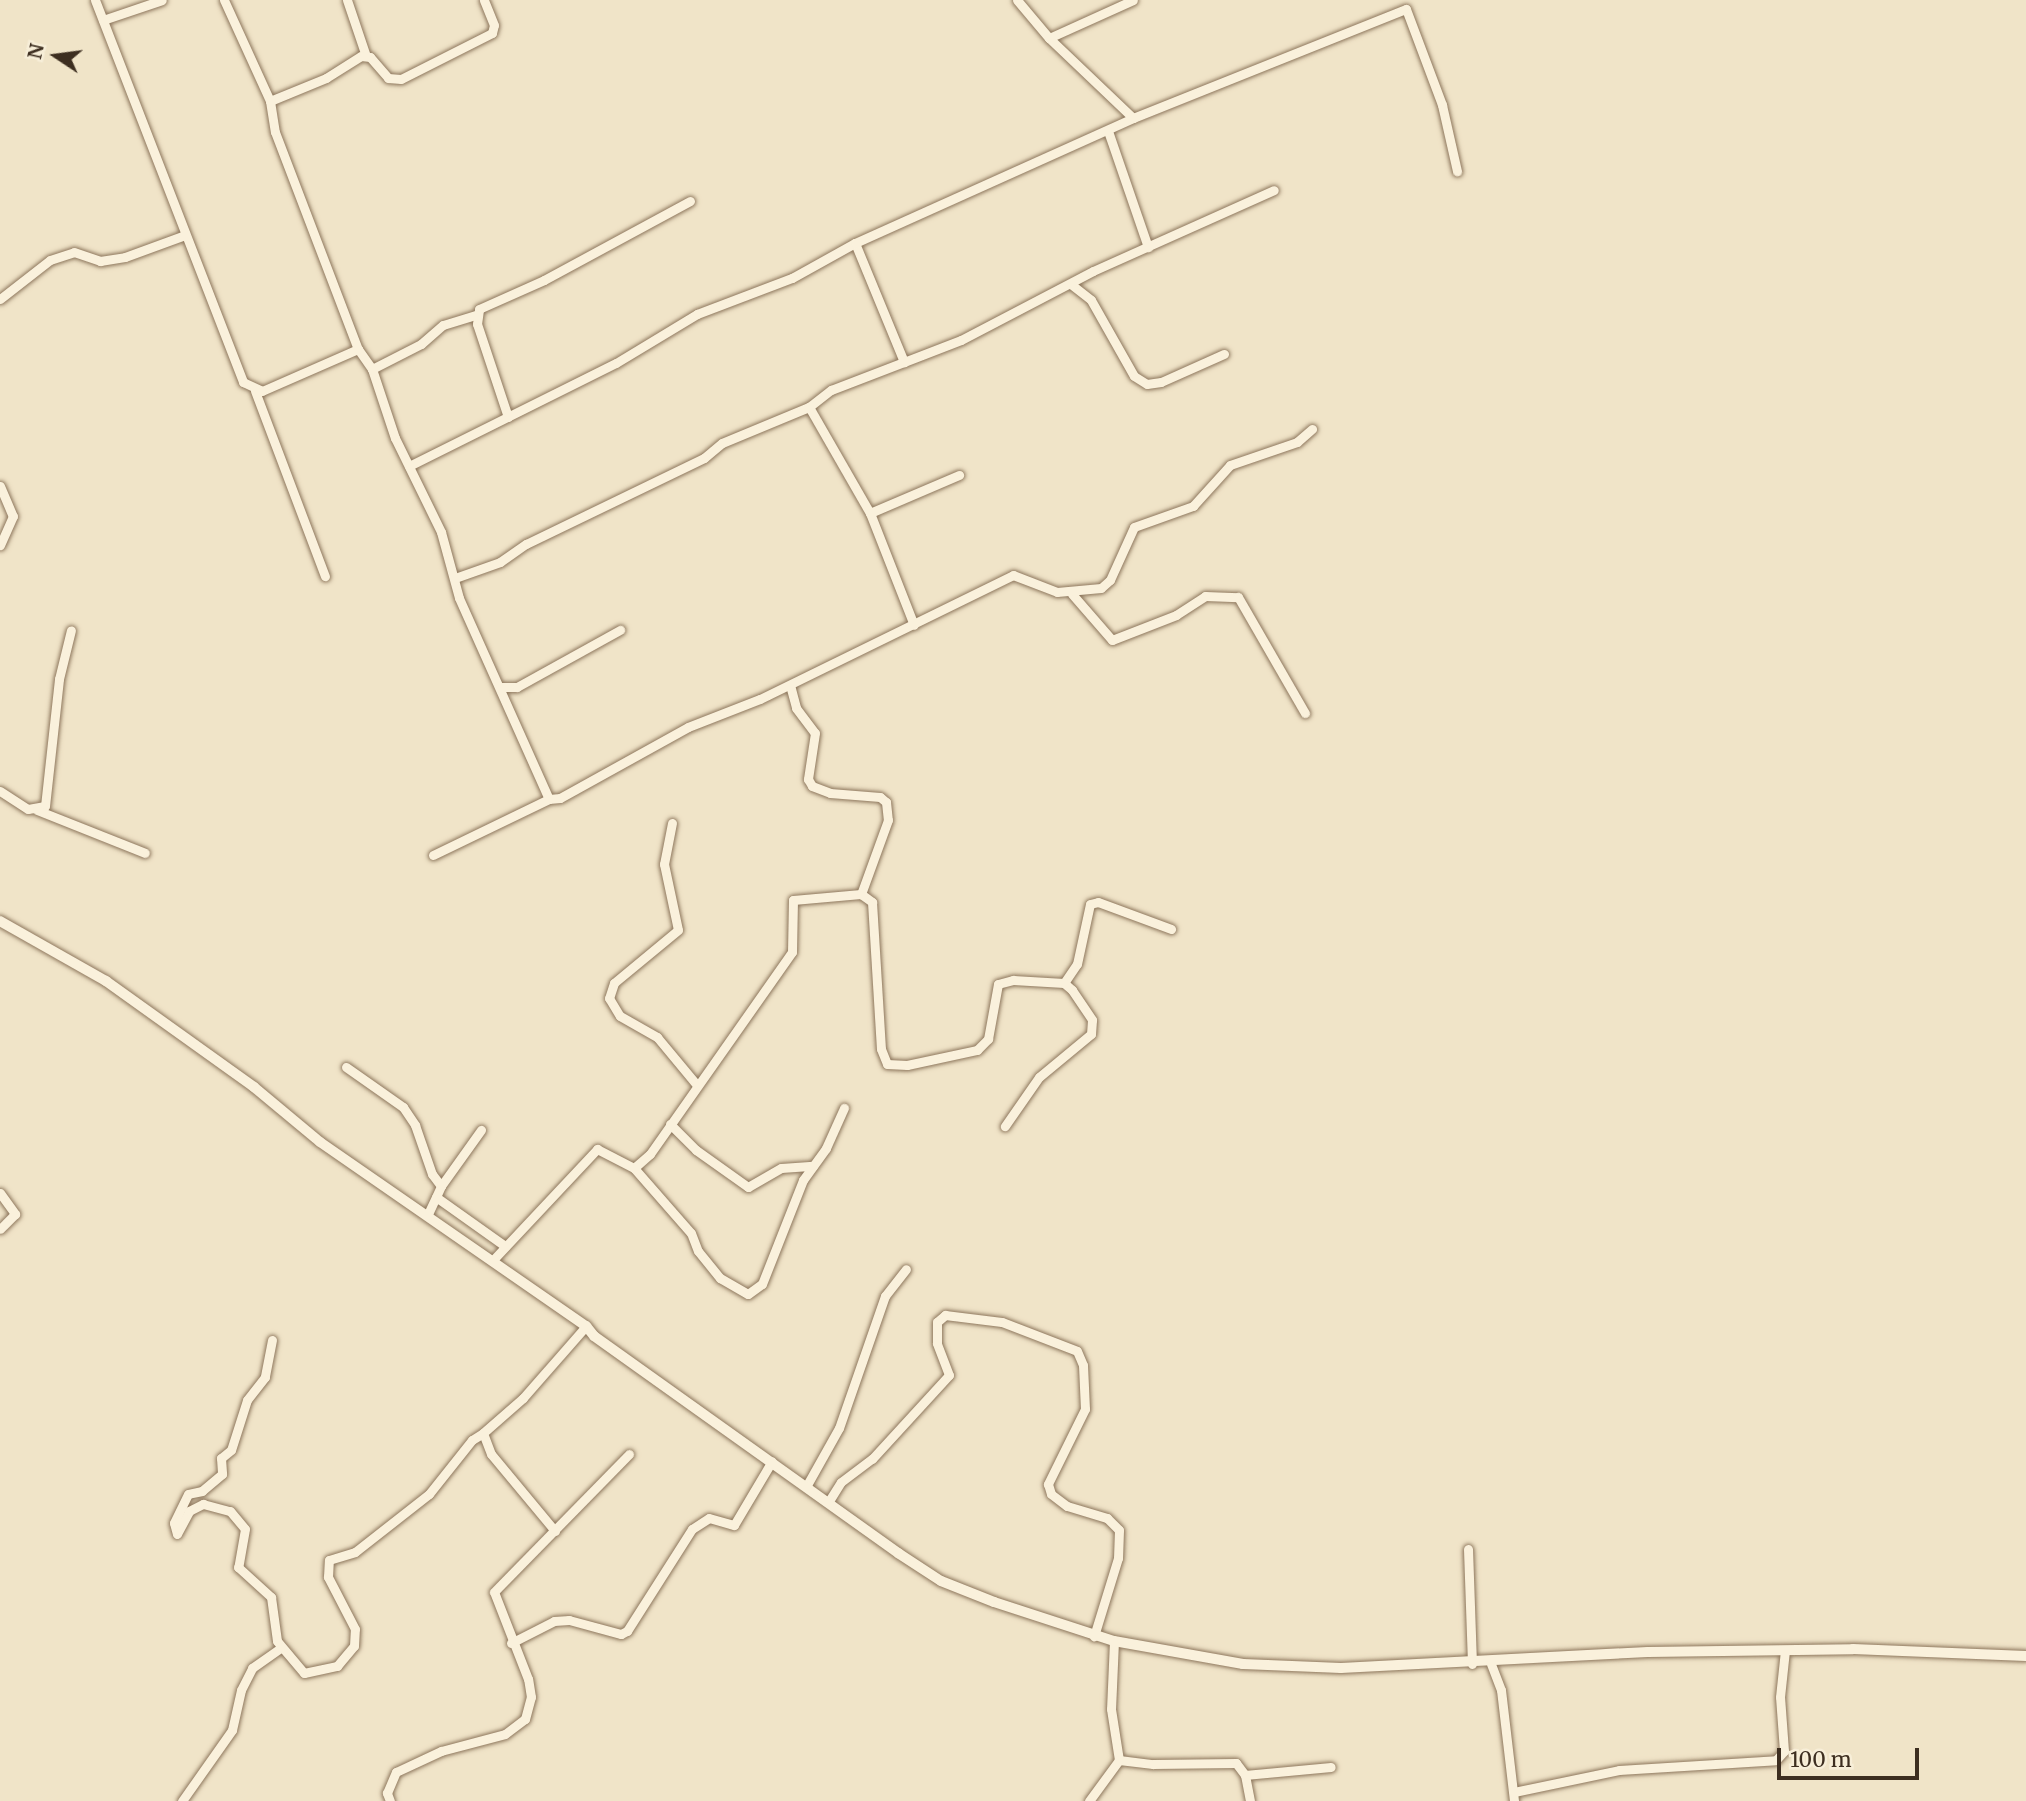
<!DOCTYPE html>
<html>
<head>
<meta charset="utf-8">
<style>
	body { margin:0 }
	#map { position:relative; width:2026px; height:1801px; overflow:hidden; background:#f0e4c8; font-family:Merriweather,serif }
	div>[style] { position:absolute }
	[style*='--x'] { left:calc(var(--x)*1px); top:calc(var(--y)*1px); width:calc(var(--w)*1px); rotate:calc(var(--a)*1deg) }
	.roads { filter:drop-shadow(0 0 2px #8d765c) drop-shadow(0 0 2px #8d765c) }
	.minor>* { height:9px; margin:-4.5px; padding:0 4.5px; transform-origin:4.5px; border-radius:4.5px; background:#faf1dc }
	.tertiary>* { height:10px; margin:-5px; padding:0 5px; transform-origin:5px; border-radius:5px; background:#faf1dc }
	span { translate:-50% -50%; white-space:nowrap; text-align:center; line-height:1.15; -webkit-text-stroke:5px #f7eed8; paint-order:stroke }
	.north { position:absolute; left:21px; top:21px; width:70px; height:70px; -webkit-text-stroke:5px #f7eed8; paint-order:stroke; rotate:283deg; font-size:19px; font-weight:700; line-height:28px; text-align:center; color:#3d2e20 }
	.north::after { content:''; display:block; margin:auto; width:24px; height:32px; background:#3d2e20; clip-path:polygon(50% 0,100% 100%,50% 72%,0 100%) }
	.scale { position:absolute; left:1777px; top:1748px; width:142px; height:32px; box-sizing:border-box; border:4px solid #3d2e20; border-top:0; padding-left:9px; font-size:21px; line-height:24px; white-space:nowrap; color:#3d2e20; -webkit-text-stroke:5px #f7eed8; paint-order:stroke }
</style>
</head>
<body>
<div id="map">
	<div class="roads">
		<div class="minor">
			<i style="--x:95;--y:0;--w:410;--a:68.8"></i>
			<i style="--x:243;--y:382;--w:21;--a:25"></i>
			<i style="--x:262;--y:391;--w:105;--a:-23.6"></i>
			<i style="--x:224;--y:0;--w:111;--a:65.5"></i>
			<i style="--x:270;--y:101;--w:31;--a:81"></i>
			<i style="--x:275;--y:132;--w:232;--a:69.1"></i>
			<i style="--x:358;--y:349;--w:24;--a:55"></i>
			<i style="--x:372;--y:369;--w:73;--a:71.6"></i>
			<i style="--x:395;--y:438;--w:105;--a:63.9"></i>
			<i style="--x:441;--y:532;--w:68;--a:74.7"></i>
			<i style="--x:459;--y:598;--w:220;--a:65.9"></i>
			<i style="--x:347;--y:0;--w:59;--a:71.3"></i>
			<i style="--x:1017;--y:0;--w:50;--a:49.9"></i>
			<i style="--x:1049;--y:38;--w:116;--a:43.6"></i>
			<i style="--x:103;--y:20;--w:62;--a:-18.7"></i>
			<i style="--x:1049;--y:38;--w:92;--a:-24.3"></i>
			<i style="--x:270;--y:101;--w:61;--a:-22.3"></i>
			<i style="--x:326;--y:78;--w:41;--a:-32.2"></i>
			<i style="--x:361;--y:56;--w:9;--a:6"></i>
			<i style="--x:370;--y:57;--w:28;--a:49"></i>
			<i style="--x:388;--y:78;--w:13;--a:4"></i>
			<i style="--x:401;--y:79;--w:102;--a:-26.8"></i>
			<i style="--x:492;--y:33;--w:8;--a:-76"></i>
			<i style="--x:494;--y:25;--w:27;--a:-112"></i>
			<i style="--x:1108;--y:131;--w:123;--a:71"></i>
			<i style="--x:855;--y:243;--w:129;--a:67.6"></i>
			<i style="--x:904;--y:362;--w:61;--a:-21.1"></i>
			<i style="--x:961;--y:340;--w:149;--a:-27.6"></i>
			<i style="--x:1093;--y:271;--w:198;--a:-24.1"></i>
			<i style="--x:1072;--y:285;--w:24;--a:38"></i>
			<i style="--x:1091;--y:300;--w:87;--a:60.5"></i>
			<i style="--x:1134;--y:376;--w:15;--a:32"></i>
			<i style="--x:1147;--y:384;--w:14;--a:-8"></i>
			<i style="--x:1161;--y:382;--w:69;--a:-24"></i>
			<i style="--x:0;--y:299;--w:63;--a:-38"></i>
			<i style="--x:50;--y:260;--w:25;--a:-18"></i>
			<i style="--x:74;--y:252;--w:28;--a:19"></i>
			<i style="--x:100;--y:261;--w:25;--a:-9"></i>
			<i style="--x:125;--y:257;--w:64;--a:-20.1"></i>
			<i style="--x:372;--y:369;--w:55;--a:-27"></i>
			<i style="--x:421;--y:344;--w:29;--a:-41"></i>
			<i style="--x:443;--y:325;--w:34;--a:-17"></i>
			<i style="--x:255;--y:391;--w:198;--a:69.3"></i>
			<i style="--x:809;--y:407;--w:122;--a:60.1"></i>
			<i style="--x:870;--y:513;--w:120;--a:68.6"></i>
			<i style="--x:508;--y:417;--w:98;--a:-108.4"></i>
			<i style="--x:477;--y:324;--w:15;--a:-82"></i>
			<i style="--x:479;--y:309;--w:71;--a:-24"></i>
			<i style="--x:544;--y:280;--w:166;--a:-28.4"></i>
			<i style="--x:409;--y:466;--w:231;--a:-26.5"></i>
			<i style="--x:616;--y:363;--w:95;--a:-31.2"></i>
			<i style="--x:697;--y:314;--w:102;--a:-20.8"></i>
			<i style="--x:792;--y:278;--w:72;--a:-29.1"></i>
			<i style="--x:855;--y:243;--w:305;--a:-24.2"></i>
			<i style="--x:1133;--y:118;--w:294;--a:-21.8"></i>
			<i style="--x:1406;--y:9;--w:103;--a:69.4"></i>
			<i style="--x:1442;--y:105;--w:68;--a:77.2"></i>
			<i style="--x:0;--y:486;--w:33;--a:67"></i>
			<i style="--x:13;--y:516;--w:32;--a:114"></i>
			<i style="--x:870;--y:513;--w:97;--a:-23.1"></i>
			<i style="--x:455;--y:578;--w:48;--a:-19.6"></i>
			<i style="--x:500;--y:562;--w:32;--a:-35"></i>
			<i style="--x:526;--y:544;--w:198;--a:-25.8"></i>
			<i style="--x:704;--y:458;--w:23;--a:-40"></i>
			<i style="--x:722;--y:443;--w:94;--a:-22.5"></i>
			<i style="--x:809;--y:407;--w:28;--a:-38"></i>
			<i style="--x:831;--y:390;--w:78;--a:-21"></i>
			<i style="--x:1072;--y:594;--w:61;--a:49"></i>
			<i style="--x:1112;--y:640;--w:69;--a:-21.3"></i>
			<i style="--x:1176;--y:615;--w:35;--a:-33"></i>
			<i style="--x:1205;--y:596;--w:33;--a:2"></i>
			<i style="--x:1238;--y:597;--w:134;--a:60"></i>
			<i style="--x:790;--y:685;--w:24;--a:75"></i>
			<i style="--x:796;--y:708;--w:31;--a:53"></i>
			<i style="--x:815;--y:733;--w:47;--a:98.7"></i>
			<i style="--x:808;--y:779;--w:8;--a:60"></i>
			<i style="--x:812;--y:786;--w:19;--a:21"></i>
			<i style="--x:830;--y:793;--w:50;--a:4.6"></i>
			<i style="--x:880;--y:797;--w:8;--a:40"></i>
			<i style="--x:886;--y:802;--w:18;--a:84"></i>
			<i style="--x:888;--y:820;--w:79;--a:110"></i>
			<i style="--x:501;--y:687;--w:16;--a:0"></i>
			<i style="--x:517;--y:687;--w:118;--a:-29"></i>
			<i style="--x:0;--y:791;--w:33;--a:33"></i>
			<i style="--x:28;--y:809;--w:17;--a:-10"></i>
			<i style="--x:45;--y:806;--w:128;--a:-83.7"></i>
			<i style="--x:59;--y:679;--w:50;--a:-76.2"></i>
			<i style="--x:37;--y:810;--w:116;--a:21.7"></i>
			<i style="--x:672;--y:823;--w:42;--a:101"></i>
			<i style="--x:664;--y:864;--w:67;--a:78"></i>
			<i style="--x:678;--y:930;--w:83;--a:140.4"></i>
			<i style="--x:614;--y:983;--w:16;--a:108"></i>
			<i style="--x:609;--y:998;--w:21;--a:59"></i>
			<i style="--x:620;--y:1016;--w:43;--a:29.6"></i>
			<i style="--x:657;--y:1037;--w:61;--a:50.3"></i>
			<i style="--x:433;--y:855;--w:129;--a:-25.8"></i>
			<i style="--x:549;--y:799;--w:11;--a:-5"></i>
			<i style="--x:560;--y:798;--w:146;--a:-29"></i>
			<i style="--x:688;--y:727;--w:77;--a:-21.3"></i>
			<i style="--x:760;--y:699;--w:282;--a:-26.1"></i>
			<i style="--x:1013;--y:575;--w:47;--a:21.1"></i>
			<i style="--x:1057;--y:592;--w:44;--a:-5.2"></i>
			<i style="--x:1101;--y:588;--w:12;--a:-42"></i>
			<i style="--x:1110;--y:580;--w:58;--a:-65.6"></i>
			<i style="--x:1134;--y:527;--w:63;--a:-19.6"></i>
			<i style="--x:1193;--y:506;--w:55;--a:-47.9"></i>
			<i style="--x:1230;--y:465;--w:71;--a:-18.9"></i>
			<i style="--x:1297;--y:442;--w:20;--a:-41"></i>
			<i style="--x:1064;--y:983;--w:23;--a:-56"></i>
			<i style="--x:1077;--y:964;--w:61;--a:-77.8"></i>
			<i style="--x:1090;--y:904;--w:8;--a:-14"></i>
			<i style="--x:1098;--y:902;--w:78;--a:20.3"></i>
			<i style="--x:346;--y:1067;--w:70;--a:35.1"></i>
			<i style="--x:403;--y:1107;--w:22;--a:56"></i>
			<i style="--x:415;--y:1125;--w:52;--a:70.9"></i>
			<i style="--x:432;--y:1174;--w:15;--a:53"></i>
			<i style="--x:670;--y:1124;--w:37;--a:45"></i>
			<i style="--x:696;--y:1150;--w:64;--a:35.4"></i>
			<i style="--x:748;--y:1187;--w:38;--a:-30"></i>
			<i style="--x:781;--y:1168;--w:32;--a:-4"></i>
			<i style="--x:634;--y:1168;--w:86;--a:48.8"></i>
			<i style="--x:691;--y:1233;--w:19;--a:69"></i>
			<i style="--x:698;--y:1251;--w:35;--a:51"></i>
			<i style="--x:720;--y:1278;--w:32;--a:30"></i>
			<i style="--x:748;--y:1294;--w:17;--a:-36"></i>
			<i style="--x:762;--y:1284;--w:112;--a:-68.5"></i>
			<i style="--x:803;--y:1180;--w:39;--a:-54"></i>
			<i style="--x:826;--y:1148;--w:44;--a:-65.8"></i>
			<i style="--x:0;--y:1193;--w:26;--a:54"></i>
			<i style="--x:15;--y:1214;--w:21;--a:135"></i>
			<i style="--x:436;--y:1197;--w:85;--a:35.4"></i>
			<i style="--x:428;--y:1214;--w:31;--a:-65"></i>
			<i style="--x:441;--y:1186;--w:69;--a:-54.5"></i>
			<i style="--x:492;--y:1261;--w:154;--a:-46.8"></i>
			<i style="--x:597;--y:1149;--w:42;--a:27.2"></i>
			<i style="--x:634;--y:1168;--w:21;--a:-41"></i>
			<i style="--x:650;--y:1154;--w:247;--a:-54.9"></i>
			<i style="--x:792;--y:952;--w:52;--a:-88.9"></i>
			<i style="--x:793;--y:900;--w:68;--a:-5"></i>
			<i style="--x:861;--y:894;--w:14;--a:36"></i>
			<i style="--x:872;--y:902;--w:147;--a:86.5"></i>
			<i style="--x:881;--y:1049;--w:16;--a:68"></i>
			<i style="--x:887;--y:1064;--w:20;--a:3"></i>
			<i style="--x:907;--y:1065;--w:72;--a:-12.1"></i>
			<i style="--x:977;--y:1050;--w:16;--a:-45"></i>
			<i style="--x:988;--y:1039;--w:56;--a:-79.7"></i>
			<i style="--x:998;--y:984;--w:16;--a:-15"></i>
			<i style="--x:1013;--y:980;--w:51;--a:3.4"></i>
			<i style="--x:1064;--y:983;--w:11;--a:41"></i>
			<i style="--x:1072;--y:990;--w:36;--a:56"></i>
			<i style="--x:1092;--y:1020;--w:14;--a:94"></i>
			<i style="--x:1091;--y:1034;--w:67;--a:140.4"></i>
			<i style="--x:1039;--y:1077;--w:60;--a:124.8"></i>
			<i style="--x:272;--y:1340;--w:38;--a:101"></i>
			<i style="--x:265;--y:1377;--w:29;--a:128"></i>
			<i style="--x:247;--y:1400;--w:52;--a:107.7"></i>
			<i style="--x:231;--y:1450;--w:13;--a:141"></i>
			<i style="--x:221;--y:1458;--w:16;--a:86"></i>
			<i style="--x:222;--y:1474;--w:26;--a:140"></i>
			<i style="--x:202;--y:1491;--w:14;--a:168"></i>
			<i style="--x:188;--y:1494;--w:32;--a:116"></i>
			<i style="--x:174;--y:1523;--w:11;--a:75"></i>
			<i style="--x:177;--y:1534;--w:26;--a:-62"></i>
			<i style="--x:189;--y:1511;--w:16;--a:-27"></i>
			<i style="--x:203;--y:1504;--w:28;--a:15"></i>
			<i style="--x:230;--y:1511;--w:23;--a:50"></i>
			<i style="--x:245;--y:1529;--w:39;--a:100"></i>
			<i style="--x:238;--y:1567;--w:45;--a:42.3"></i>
			<i style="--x:271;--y:1597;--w:44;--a:82.2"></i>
			<i style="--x:277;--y:1641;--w:42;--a:49.8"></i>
			<i style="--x:304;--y:1673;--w:34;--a:-12"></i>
			<i style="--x:337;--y:1666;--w:26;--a:-50"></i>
			<i style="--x:354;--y:1646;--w:17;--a:-87"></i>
			<i style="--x:355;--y:1629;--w:59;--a:-117.4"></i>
			<i style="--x:328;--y:1577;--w:17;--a:-87"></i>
			<i style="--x:329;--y:1560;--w:27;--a:-17"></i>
			<i style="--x:355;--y:1552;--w:94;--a:-38.1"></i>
			<i style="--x:429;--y:1494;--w:69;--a:-51.5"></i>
			<i style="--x:472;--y:1440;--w:13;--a:-32"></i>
			<i style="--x:807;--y:1485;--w:65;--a:-60.7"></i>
			<i style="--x:839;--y:1428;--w:140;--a:-70.8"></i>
			<i style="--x:885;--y:1296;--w:34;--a:-52"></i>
			<i style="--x:829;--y:1501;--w:22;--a:-58"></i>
			<i style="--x:841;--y:1482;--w:39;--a:-37"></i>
			<i style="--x:872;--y:1459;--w:114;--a:-47.5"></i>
			<i style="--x:949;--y:1375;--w:34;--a:-111"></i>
			<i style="--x:937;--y:1343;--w:21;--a:-90"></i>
			<i style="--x:937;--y:1322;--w:11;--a:-41"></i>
			<i style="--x:945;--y:1315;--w:57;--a:7"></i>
			<i style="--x:1002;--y:1322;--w:80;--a:21.1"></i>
			<i style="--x:1077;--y:1351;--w:15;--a:67"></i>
			<i style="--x:1083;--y:1365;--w:44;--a:87.4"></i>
			<i style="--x:1085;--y:1409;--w:84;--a:116.3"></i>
			<i style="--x:1048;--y:1484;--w:10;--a:73"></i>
			<i style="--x:1051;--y:1494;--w:20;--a:37"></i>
			<i style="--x:1067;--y:1506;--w:42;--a:16.7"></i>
			<i style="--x:1107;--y:1518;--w:17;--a:45"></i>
			<i style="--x:1119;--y:1530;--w:28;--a:92"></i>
			<i style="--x:1118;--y:1558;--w:82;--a:107.1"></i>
			<i style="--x:555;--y:1531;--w:100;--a:-129.7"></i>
			<i style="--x:491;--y:1454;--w:22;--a:-111"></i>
			<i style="--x:483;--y:1433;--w:53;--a:-41.2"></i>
			<i style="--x:523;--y:1398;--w:96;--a:-48.8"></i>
			<i style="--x:1468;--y:1549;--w:115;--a:88"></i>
			<i style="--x:1114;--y:1641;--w:68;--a:92.5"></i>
			<i style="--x:1111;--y:1709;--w:52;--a:81.1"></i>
			<i style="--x:1119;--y:1760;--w:34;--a:7"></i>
			<i style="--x:1153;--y:1764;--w:83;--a:-0.7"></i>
			<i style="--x:1236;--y:1763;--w:15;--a:53"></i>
			<i style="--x:1245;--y:1775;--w:26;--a:79"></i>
			<i style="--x:511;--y:1643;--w:48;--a:-27.1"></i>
			<i style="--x:554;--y:1621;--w:15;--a:-4"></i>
			<i style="--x:569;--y:1620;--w:54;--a:15.1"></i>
			<i style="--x:621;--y:1634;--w:7;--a:-27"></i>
			<i style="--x:627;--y:1631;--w:121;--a:-57.5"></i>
			<i style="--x:692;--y:1529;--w:20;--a:-33"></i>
			<i style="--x:709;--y:1518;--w:26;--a:16"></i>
			<i style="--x:734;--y:1525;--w:74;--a:-59.3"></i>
			<i style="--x:1491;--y:1664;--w:28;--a:69"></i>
			<i style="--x:1501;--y:1690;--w:112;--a:83.3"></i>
			<i style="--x:1245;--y:1775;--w:86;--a:-5.3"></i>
			<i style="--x:1514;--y:1792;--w:107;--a:-11.8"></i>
			<i style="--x:1619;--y:1770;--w:157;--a:-3.6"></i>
			<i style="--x:1776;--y:1760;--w:12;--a:-48"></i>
			<i style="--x:1784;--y:1751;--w:54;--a:-94.2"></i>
			<i style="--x:1780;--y:1697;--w:47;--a:-83.9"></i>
			<i style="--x:182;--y:1801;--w:87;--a:-54.8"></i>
			<i style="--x:232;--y:1730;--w:41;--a:-77.3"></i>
			<i style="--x:241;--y:1690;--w:25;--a:-63"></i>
			<i style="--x:252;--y:1668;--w:35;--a:-35"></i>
			<i style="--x:390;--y:1801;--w:9;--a:-111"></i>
			<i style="--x:387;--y:1793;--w:23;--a:-67"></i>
			<i style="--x:396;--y:1772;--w:50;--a:-25"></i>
			<i style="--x:441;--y:1751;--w:66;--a:-14.9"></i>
			<i style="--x:505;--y:1734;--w:25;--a:-37"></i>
			<i style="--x:525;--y:1719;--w:23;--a:-75"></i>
			<i style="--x:531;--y:1697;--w:18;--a:-99"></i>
			<i style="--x:528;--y:1679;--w:93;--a:-111.3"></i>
			<i style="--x:494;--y:1592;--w:193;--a:-45.6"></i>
			<i style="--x:1089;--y:1801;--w:51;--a:-53.8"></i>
		</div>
		<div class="tertiary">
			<i style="--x:0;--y:921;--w:122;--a:29.5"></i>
			<i style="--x:106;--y:981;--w:182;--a:35.6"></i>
			<i style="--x:254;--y:1087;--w:86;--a:39.8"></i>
			<i style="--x:320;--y:1142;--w:323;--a:34.7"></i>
			<i style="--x:586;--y:1326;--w:13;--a:51"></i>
			<i style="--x:594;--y:1336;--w:374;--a:35.5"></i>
			<i style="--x:898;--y:1553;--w:51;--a:33.1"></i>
			<i style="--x:941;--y:1581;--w:57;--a:21.6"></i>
			<i style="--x:994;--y:1602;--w:126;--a:18"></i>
			<i style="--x:1114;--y:1641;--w:131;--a:10.1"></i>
			<i style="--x:1243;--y:1664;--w:98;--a:2.3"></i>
			<i style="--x:1341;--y:1668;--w:307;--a:-3"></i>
			<i style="--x:1648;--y:1652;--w:205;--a:-0.8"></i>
			<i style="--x:1853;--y:1649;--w:173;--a:2.3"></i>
		</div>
	</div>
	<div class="north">N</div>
	<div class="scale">100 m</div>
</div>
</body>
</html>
